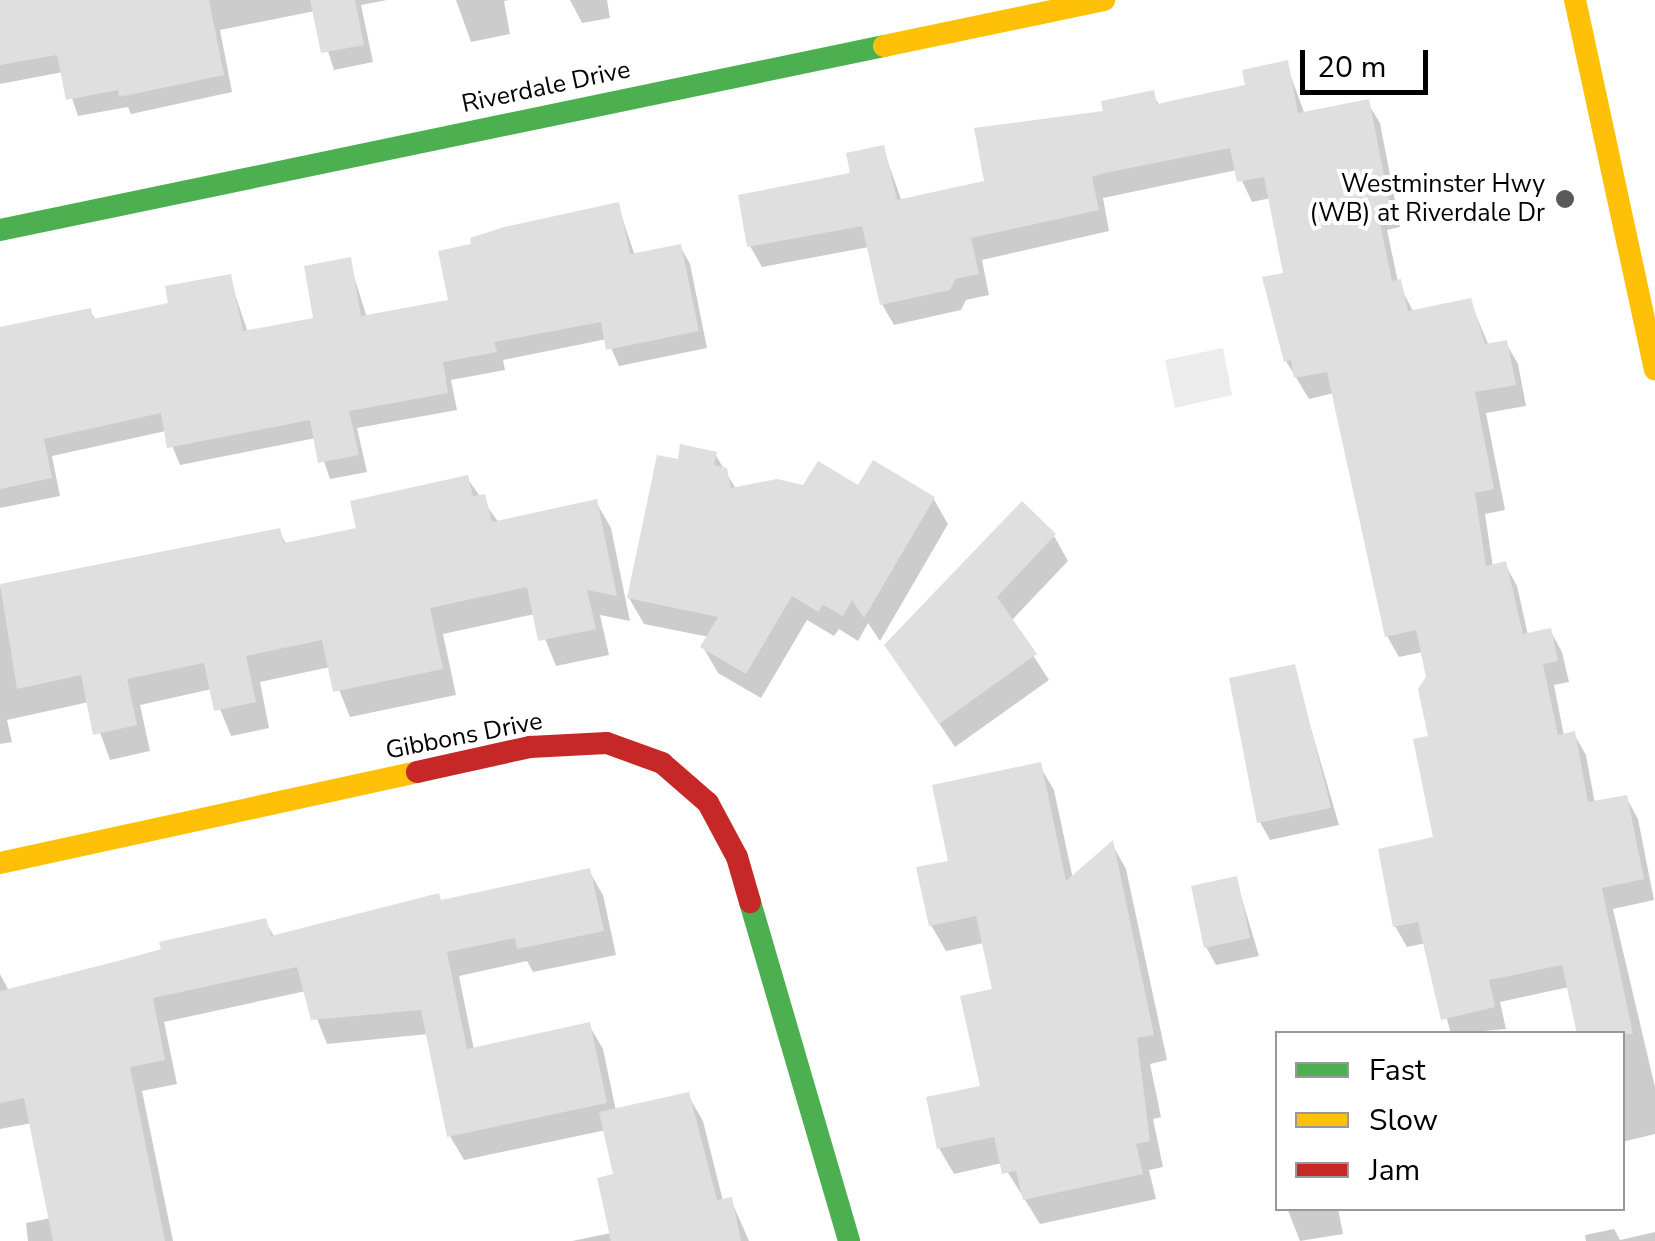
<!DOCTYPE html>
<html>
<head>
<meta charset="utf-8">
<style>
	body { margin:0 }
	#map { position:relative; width:1655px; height:1241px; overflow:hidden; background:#fff; font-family:"Nunito Sans",sans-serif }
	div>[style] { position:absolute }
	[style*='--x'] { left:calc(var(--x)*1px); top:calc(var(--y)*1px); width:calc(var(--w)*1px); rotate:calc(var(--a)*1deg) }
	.green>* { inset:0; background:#ececec }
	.shadow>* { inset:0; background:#0003 }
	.building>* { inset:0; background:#dfdfdf }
	.fast>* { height:22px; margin:-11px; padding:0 11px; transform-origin:11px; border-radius:11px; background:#4caf50 }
	.slow>* { height:22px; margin:-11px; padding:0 11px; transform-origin:11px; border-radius:11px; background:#ffc107 }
	.jam>* { height:22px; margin:-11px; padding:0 11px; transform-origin:11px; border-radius:11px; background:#c62828 }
	.dots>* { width:28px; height:28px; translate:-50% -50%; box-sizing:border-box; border:5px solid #fff; border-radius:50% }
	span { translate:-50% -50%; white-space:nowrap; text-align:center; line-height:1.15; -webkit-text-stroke:8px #fff; paint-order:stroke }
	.street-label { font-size:25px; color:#000 }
	.poi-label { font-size:25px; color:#000 }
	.right { translate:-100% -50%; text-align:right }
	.legend { position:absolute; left:1275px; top:1031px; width:350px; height:180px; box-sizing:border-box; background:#fff; border:2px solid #999; margin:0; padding:12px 18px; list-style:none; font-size:30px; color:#000 }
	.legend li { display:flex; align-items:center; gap:20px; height:50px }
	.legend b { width:50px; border:2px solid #999 }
	.scale { position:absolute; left:1300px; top:50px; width:128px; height:45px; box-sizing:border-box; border:5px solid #000; border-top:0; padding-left:12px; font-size:30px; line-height:35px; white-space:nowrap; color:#000; -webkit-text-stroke:8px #fff; paint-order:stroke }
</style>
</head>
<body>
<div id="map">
	<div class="green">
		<i style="clip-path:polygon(1223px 348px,1232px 395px,1175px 408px,1165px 360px)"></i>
	</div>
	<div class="shadow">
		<i style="clip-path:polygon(0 0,387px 0,361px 5px,373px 62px,334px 70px,315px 11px,220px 30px,232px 92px,131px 114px,128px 107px,78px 116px,63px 72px,0 84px)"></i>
		<i style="clip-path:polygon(456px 0,509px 0,504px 1px,510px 34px,471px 42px)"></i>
		<i style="clip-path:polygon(570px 0,607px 0,610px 18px,582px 23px)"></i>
		<i style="clip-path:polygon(1286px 63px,1305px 115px,1367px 102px,1380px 123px,1400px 227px,1387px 230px,1398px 282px,1414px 313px,1470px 301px,1489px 346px,1506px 343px,1518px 364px,1526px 406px,1486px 413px,1505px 510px,1485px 514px,1493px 567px,1505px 564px,1517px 586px,1528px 635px,1550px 630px,1562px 652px,1569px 682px,1554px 685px,1564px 736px,1574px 734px,1586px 755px,1595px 804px,1626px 797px,1638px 819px,1654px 900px,1613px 909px,1655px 1087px,1655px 1134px,1622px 1142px,1622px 1034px,1569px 987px,1500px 1002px,1506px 1029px,1451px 1034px,1426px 943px,1407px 947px,1395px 926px,1436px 839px,1429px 678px,1423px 652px,1399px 657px,1387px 636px,1334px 393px,1309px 399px,1286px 361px,1286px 275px,1271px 198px,1252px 202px,1237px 170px,1103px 198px,1109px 231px,982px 260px,989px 295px,966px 300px,961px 310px,894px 325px,882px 304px,869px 247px,762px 267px,750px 246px,883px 148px,902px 202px,987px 183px,1152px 93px,1160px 106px,1248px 87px)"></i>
		<i style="clip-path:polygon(618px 205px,635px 256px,680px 246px,690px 264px,707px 348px,619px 366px,607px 339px,503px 360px,505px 370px,451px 380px,457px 410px,357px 428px,367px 472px,330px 479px,316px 438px,180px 465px,166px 431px,52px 456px,60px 496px,0 508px,0 330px,90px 310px,96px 321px,171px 305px,229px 276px,248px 333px,316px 320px,349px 260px,367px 318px,451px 302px)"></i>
		<i style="clip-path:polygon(715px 454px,736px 489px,859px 488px,933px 498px,948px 524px,880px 641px,868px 623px,858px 641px,839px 629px,834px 636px,807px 620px,761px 698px,718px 673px,703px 647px,709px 637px,644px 624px,629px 598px,680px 462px)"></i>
		<i style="clip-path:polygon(467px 478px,499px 523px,596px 502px,611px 528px,630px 621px,600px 615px,609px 655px,556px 666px,535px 614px,443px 634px,456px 695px,350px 717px,330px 667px,260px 682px,269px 728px,231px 736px,212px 689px,140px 705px,150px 751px,110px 760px,89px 702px,7px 720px,12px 742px,0 744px,0 587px,279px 531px,287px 545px,359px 530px)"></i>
		<i style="clip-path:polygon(1054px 536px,1068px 561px,1011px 621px,1049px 680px,955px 747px,887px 646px)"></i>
		<i style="clip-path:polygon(1293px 667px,1339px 825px,1270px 840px,1260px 822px)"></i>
		<i style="clip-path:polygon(1039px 765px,1054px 790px,1073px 879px,1112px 844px,1126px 869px,1167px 1060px,1150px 1064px,1161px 1117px,1153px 1119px,1163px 1167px,1149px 1170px,1156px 1199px,1040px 1224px,1002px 1163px,954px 1174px,939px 1148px,982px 1088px,995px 991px,984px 943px,946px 951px,931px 925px,951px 863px)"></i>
		<i style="clip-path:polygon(589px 871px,603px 895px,616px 955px,533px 972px,527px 961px,459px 976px,474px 1050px,589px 1025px,603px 1049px,616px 1111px,688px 1095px,703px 1121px,723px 1201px,731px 1200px,749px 1241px,572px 1241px,611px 1233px,616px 1176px,606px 1130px,464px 1160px,450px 1136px,428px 1034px,327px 1044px,306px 991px,164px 1022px,177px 1084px,142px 1091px,173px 1241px,28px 1241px,26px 1223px,51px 1218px,32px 1123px,0 1129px,0 974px,9px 991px,265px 921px,275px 938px)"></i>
		<i style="clip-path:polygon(1236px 879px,1259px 956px,1216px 965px,1206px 947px)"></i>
		<i style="clip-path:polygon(1287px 1208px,1338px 1208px,1343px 1234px,1300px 1241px)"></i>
		<i style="clip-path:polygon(1614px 1229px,1620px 1240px,1655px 1232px,1655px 1241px,1586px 1241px,1585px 1235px)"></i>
	</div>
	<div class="building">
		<i style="clip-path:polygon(0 0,209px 0,224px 75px,119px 97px,118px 90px,66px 100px,57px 55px,0 65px)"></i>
		<i style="clip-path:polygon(310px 0,355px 0,364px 45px,321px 53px)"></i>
		<i style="clip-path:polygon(1288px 60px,1298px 113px,1369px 99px,1390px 206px,1377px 209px,1392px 281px,1401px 279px,1408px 311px,1471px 298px,1485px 344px,1507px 340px,1516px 385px,1475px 392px,1494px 489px,1475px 493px,1486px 566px,1506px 561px,1523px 634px,1551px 628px,1558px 661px,1543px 664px,1558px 735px,1575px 731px,1588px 802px,1627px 795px,1644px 879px,1602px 888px,1633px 1034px,1577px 1034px,1562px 965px,1489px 980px,1495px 1007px,1441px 1020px,1418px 922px,1393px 927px,1378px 849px,1433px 837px,1413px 739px,1428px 736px,1418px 689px,1426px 677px,1416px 630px,1385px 637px,1327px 372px,1294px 378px,1291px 360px,1284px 362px,1262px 277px,1283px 273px,1264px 177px,1237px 182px,1230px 148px,1100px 174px,1092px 177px,1099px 210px,971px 238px,979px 274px,955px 279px,950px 290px,880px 305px,862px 226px,747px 247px,738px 195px,850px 173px,846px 153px,884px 145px,897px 200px,984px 181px,974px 128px,1103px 111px,1101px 101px,1154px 90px,1157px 104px,1245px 85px,1242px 70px)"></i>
		<i style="clip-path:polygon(619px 202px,630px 254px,681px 244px,699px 331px,606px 350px,601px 322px,494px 342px,497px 352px,443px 362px,448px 393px,349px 411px,359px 455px,318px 463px,310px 420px,167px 448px,161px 413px,44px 439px,52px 478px,0 489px,0 327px,91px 308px,93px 319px,168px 303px,165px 286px,231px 274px,243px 331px,313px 318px,304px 266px,351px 257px,361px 316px,448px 300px,438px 251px,471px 244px,470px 238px,504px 227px)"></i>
		<i style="clip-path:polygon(680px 444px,717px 452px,714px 465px,727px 468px,731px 488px,777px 479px,803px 485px,818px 461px,858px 485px,873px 460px,935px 497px,864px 618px,852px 600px,843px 616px,823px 605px,818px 612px,792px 596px,746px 674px,700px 647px,718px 617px,627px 598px,657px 455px,678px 459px)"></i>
		<i style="clip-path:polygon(468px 475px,473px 496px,485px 494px,492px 522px,597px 499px,617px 596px,587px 590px,596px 629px,538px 641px,527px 587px,430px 608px,443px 669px,333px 692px,322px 640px,246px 656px,256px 702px,214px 711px,204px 663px,127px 679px,137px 725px,93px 735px,81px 675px,17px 689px,0 584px,280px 528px,284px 543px,356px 528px,350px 501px)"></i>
		<i style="clip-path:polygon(1022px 501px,1056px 534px,997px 597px,1037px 654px,939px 724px,884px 645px)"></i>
		<i style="clip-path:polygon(1295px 664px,1331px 808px,1257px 823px,1229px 678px)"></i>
		<i style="clip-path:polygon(1041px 762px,1066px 881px,1113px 840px,1154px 1035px,1137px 1038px,1150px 1141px,1136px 1144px,1143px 1174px,1023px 1200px,1016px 1171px,1002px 1174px,994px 1137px,937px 1149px,926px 1097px,980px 1086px,960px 996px,992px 989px,976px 916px,929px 926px,916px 867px,948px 861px,932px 785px)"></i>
		<i style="clip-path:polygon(590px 868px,604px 931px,517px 949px,515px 938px,447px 952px,467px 1049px,590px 1022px,607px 1103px,447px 1137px,421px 1010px,311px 1020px,297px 967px,153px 998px,165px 1060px,130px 1067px,165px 1241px,53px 1241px,24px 1098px,0 1103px,0 991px,161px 950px,159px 942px,266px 918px,271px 936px,439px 893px,441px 900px)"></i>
		<i style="clip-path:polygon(1237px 876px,1250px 938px,1204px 948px,1191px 886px)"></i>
		<i style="clip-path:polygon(689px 1092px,717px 1200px,732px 1197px,741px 1241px,611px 1241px,597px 1178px,613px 1174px,599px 1112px)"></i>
	</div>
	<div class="fast">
		<i style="--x:0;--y:230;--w:903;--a:-11.76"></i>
		<i style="--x:750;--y:902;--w:353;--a:73.7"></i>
	</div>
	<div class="slow">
		<i style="--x:1575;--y:0;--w:378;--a:77.8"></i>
		<i style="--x:884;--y:46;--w:225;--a:-11.8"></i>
		<i style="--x:0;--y:863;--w:427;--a:-12.3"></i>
	</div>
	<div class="jam">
		<i style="--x:417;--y:772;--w:116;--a:-12.5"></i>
		<i style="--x:530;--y:747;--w:77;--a:-3"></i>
		<i style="--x:607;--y:743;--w:59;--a:20"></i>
		<i style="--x:662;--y:763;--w:61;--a:41"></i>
		<i style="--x:708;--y:803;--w:61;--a:61.8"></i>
		<i style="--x:737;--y:857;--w:47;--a:73.9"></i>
	</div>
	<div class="dots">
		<i style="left:1565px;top:199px;background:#595959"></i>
	</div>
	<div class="street-label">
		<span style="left:546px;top:87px;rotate:-12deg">Riverdale Drive</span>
		<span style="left:464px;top:736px;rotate:-11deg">Gibbons Drive</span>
	</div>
	<div class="poi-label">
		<span class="right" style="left:1545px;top:199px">Westminster Hwy<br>(WB) at Riverdale Dr</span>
	</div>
	<ul class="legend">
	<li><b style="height:12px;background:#4caf50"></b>Fast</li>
	<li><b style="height:12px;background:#ffc107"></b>Slow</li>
	<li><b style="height:12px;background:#c62828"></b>Jam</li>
	</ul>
	<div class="scale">20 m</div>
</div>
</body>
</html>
